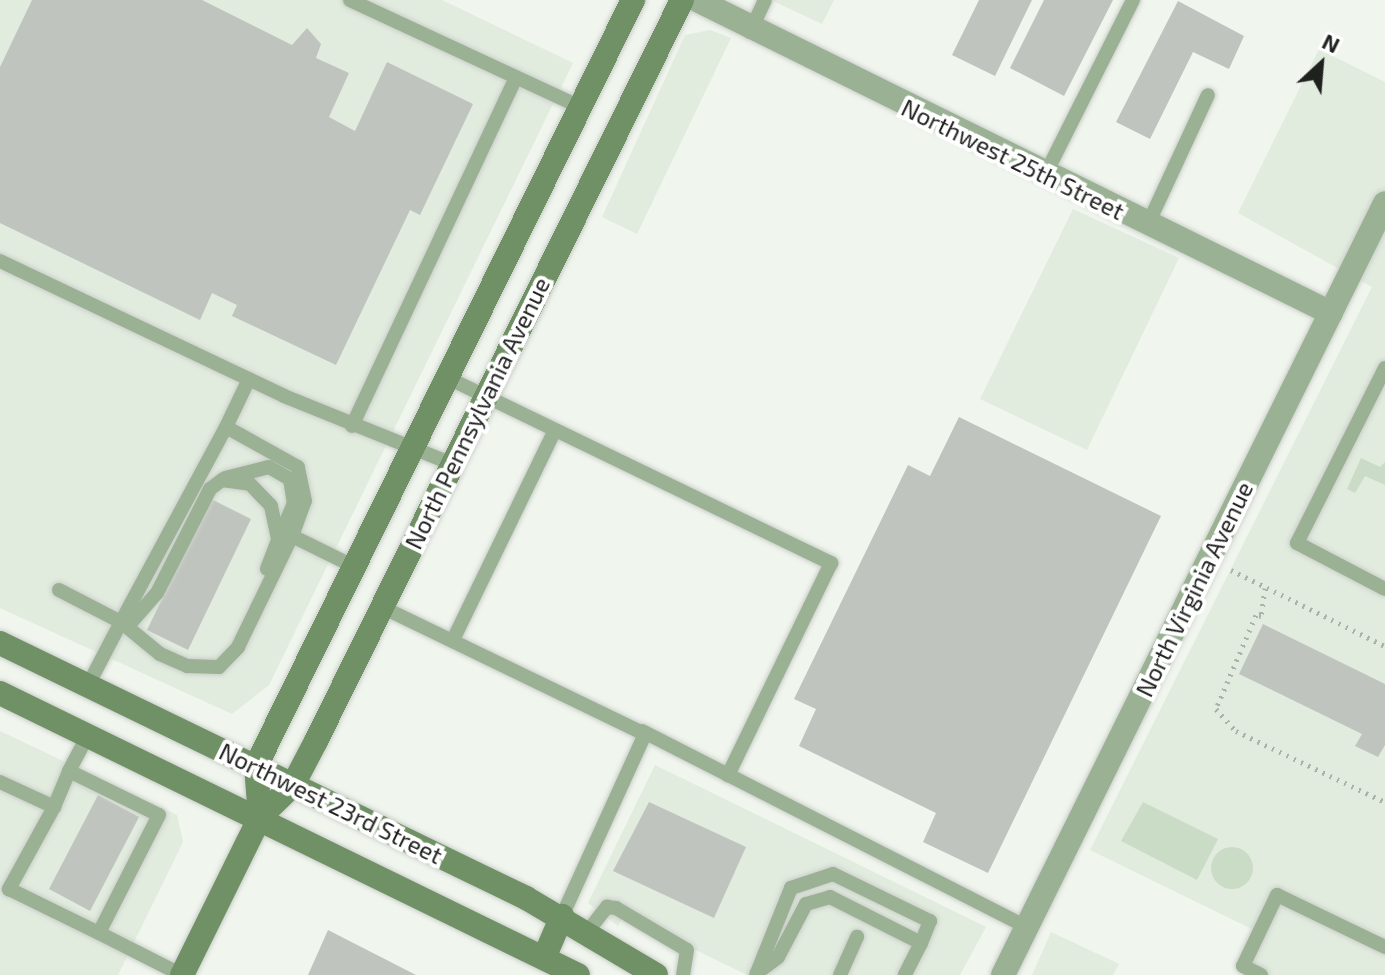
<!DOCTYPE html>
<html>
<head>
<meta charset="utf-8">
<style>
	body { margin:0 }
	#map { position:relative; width:1385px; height:975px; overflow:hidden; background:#f0f5ee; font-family:"Exo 2",sans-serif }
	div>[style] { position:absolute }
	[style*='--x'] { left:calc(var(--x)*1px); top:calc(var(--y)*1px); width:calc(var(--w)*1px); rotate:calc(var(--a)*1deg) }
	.built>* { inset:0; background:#e1ebde }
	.green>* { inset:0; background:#cbdcc6 }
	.round { border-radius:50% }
	.building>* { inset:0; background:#c0c4be }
	.path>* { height:5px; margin-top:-2.5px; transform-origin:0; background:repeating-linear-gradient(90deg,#adb1ab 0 2px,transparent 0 8px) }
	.roads { filter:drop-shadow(0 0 2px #cacfc9) drop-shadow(0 0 2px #cacfc9) }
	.service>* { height:14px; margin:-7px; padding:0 7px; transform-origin:7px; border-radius:7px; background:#9bb194 }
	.minor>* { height:24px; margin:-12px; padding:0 12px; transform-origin:12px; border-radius:12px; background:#9bb194 }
	.secondary>* { height:24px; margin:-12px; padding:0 12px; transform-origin:12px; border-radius:12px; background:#709165 }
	span { translate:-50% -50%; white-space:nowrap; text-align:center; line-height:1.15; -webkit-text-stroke:8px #fff; paint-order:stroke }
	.street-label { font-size:24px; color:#1f211f }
	.north { position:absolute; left:1281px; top:24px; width:80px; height:80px; -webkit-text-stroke:6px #fff; paint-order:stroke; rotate:26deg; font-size:22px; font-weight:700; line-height:32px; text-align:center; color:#1f211f }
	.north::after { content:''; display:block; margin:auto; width:28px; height:36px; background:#1f211f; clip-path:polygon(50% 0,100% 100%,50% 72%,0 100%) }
</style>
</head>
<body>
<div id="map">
	<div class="built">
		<i style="clip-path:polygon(0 0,442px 0,573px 63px,269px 685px,232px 714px,0 608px)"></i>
		<i style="clip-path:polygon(771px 0,834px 0,822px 24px)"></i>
		<i style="clip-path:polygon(710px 30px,731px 38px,637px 234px,602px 217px,685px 35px)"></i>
		<i style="clip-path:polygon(1319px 49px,1385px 82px,1385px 975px,1242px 975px,1262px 934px,1090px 850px,1372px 287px,1238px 213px)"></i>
		<i style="clip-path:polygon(1073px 209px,1179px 258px,1087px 450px,980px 399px)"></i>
		<i style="clip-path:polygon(0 731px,177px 815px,183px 842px,118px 975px,0 975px)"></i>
		<i style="clip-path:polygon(655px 765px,986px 927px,960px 975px,747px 975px,624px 915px,618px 926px,588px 903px)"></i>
		<i style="clip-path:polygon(1051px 932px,1119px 964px,1113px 975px,1032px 975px)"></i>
	</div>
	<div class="green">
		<i style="clip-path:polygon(1361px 458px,1380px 467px,1385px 462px,1385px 485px,1365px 476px,1355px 493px,1347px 489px)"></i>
		<i style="clip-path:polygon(1143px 802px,1218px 839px,1197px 880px,1121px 841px)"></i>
		<i class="round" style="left:1211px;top:847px;width:42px;height:42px"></i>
	</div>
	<div class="building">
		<i style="clip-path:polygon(32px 0,202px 0,292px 45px,307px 28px,321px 44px,316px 58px,349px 73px,329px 117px,355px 131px,387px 62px,473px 104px,420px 215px,410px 210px,336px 365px,232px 316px,237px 305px,212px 293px,200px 320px,0 223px,0 67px)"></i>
		<i style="clip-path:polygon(979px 0,1032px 0,995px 76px,952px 55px)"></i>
		<i style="clip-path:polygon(1044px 0,1113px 0,1064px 96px,1010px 68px)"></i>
		<i style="clip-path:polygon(1178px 1px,1244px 36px,1229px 69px,1193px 52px,1150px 139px,1116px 122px)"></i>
		<i style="clip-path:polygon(959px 417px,1161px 516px,988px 873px,923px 842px,936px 813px,799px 746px,816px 709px,794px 699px,908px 465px,930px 476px)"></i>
		<i style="clip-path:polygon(211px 499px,251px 519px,188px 650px,147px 630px)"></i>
		<i style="clip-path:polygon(1263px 624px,1385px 684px,1385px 745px,1378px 757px,1355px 746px,1362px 734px,1239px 674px)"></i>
		<i style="clip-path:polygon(98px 795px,139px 817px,90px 911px,49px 889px)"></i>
		<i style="clip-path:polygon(649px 802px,746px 847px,714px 918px,613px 871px)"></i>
		<i style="clip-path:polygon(328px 930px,416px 975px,308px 975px)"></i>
	</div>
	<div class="path">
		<i style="--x:1231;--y:570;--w:172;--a:26.3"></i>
		<i style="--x:1265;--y:588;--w:28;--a:98"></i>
		<i style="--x:1261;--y:616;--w:5;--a:-169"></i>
		<i style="--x:1256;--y:615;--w:102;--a:113.1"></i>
		<i style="--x:1216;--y:709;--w:30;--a:48"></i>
		<i style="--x:1236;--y:731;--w:165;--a:25.5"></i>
	</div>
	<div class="roads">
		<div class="service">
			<i style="--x:350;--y:0;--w:255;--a:24.9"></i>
			<i style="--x:750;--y:32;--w:35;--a:-65"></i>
			<i style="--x:1045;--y:175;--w:196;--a:-63.3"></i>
			<i style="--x:1148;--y:224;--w:142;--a:-65.1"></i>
			<i style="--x:0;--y:261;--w:314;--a:25.4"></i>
			<i style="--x:284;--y:396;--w:181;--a:22"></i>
			<i style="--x:1385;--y:368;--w:196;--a:116.7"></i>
			<i style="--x:1297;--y:543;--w:99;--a:27.6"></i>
			<i style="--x:446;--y:377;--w:428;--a:25.8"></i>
			<i style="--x:831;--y:563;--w:236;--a:115.9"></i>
			<i style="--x:352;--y:426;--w:385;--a:-64.8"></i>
			<i style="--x:226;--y:427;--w:53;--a:-64.4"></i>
			<i style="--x:225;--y:478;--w:45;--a:-14"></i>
			<i style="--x:269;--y:467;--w:24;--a:30"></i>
			<i style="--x:290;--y:479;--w:24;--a:81"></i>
			<i style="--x:294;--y:503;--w:36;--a:113"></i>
			<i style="--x:292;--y:536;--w:68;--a:26.2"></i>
			<i style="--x:59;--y:590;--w:70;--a:27.3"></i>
			<i style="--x:121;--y:622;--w:50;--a:39.4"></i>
			<i style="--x:160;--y:654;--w:30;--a:24"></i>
			<i style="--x:187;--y:666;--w:32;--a:2"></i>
			<i style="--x:219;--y:667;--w:28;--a:-46"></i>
			<i style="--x:238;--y:647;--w:123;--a:-64.1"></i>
			<i style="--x:292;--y:536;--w:37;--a:-70"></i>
			<i style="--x:305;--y:501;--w:35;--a:-102"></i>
			<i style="--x:298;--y:467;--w:82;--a:-150.9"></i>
			<i style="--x:226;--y:427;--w:221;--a:118.3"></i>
			<i style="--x:121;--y:622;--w:71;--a:117.6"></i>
			<i style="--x:382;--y:607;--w:292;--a:25.8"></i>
			<i style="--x:645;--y:734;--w:200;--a:114.5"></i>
			<i style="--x:127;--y:627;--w:45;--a:-48.6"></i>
			<i style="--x:157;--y:593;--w:117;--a:-63"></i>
			<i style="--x:210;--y:489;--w:15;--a:-37"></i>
			<i style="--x:222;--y:480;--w:28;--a:8"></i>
			<i style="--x:250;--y:484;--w:30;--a:46"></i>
			<i style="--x:271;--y:506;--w:35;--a:78"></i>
			<i style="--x:278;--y:540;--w:31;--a:111"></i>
			<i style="--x:453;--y:640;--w:233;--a:-64.1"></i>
			<i style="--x:642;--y:731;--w:432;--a:27"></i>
			<i style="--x:88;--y:735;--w:41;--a:117.8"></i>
			<i style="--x:69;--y:771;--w:100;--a:26.1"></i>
			<i style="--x:159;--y:815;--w:132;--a:117"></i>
			<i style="--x:99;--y:933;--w:93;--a:26.8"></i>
			<i style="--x:0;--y:782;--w:60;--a:24.8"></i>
			<i style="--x:54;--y:807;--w:94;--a:118.8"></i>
			<i style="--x:9;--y:889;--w:100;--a:26.1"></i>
			<i style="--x:54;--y:807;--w:39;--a:-67"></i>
			<i style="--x:588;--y:931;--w:31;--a:-52"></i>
			<i style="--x:607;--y:907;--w:9;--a:6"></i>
			<i style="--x:616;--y:908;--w:82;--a:30.6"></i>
			<i style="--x:687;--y:950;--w:25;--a:99"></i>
			<i style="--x:757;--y:973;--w:26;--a:-37"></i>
			<i style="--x:778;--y:957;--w:60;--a:-62.2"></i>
			<i style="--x:806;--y:904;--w:25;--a:-16"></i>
			<i style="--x:830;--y:897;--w:102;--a:26.8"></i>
			<i style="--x:921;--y:943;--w:36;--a:117"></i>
			<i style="--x:756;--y:975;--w:94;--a:-68.1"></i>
			<i style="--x:791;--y:888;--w:44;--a:-18.4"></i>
			<i style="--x:833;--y:874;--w:108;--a:25.9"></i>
			<i style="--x:930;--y:921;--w:24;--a:112"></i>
			<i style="--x:840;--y:975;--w:42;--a:-65.9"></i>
			<i style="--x:1261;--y:975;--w:20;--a:-153"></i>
			<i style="--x:1243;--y:966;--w:79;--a:-64.4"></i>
			<i style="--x:1277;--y:895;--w:120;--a:25.7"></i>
		</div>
		<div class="minor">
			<i style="--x:697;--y:0;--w:707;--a:26.28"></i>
			<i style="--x:1003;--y:975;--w:861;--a:-63.67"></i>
		</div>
		<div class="secondary">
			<i style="--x:0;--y:643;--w:585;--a:25.86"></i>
			<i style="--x:526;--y:898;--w:151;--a:30.6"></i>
			<i style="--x:0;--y:693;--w:643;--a:26.01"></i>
			<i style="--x:260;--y:817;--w:51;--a:-94.5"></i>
			<i style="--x:256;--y:766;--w:854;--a:-63.8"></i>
			<i style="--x:544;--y:958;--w:46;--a:-66.8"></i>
			<i style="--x:182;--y:975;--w:176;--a:-63.7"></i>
			<i style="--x:260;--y:817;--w:46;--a:-44.1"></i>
			<i style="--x:293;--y:785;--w:50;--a:-62.4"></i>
			<i style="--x:316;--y:741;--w:826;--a:-63.71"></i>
		</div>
	</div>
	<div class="street-label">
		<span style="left:1013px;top:159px;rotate:26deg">Northwest 25th Street</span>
		<span style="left:477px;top:413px;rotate:-64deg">North Pennsylvania Avenue</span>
		<span style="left:1194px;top:589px;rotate:-64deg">North Virginia Avenue</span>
		<span style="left:331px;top:803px;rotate:26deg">Northwest 23rd Street</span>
	</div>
	<div class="north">N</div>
</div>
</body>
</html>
